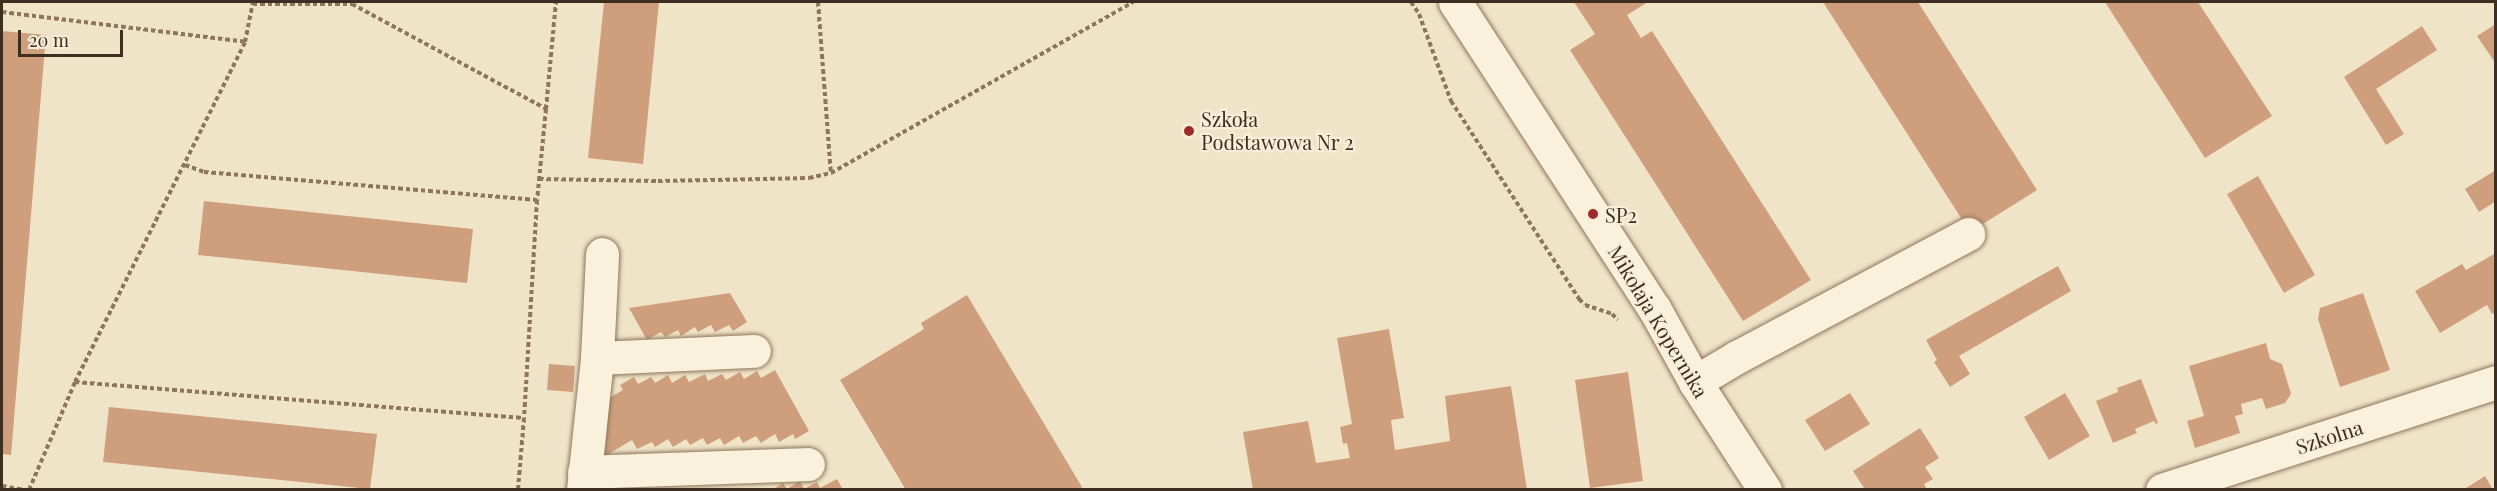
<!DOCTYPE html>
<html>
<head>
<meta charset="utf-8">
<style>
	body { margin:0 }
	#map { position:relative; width:2497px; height:491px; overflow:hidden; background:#f0e4c8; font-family:"Playfair Display",serif }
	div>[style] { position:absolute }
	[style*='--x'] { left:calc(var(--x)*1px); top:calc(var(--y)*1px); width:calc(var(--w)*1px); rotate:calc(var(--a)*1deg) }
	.building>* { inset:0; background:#cf9f7d }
	.path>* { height:4px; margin-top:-2px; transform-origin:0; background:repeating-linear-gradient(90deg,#8d765c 0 4.5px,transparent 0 7.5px) }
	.roads { filter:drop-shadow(0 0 2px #8d765c) drop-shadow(0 0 2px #8d765c) }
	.minor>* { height:33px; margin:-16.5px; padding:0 16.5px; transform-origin:16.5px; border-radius:16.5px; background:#faf1dc }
	.dots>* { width:16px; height:16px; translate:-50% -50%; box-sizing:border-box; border:3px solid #f7eed8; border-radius:50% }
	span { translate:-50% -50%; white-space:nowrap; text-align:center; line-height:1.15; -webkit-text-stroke:4.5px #f7eed8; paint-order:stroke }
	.poi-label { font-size:20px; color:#3d2e20 }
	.left { translate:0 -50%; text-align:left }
	.street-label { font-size:20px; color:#3d2e20 }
	.frame { position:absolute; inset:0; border:3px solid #3d2e20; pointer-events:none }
	.scale { position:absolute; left:18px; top:30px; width:105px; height:27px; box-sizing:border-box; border:3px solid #3d2e20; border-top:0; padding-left:8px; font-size:18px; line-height:21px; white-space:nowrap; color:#3d2e20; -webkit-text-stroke:4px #f7eed8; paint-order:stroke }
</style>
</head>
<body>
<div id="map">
	<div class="building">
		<i style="clip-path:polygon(604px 2px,659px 2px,643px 164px,588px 158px)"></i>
		<i style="clip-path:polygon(1574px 2px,1648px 2px,1627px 15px,1641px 38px,1652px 31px,1811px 280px,1743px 321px,1570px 50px,1595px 34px)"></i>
		<i style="clip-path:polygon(1823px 2px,1918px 2px,2037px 190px,1970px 232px)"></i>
		<i style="clip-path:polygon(2105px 2px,2198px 2px,2272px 116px,2205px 158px)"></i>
		<i style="clip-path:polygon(2496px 24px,2496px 64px,2477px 36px)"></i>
		<i style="clip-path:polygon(2422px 26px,2437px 50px,2376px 89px,2404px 134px,2386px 145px,2344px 77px)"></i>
		<i style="clip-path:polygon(2px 31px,46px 35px,11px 455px,2px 454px)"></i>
		<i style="clip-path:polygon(2496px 170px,2496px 201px,2479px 212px,2465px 189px)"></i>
		<i style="clip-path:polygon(2258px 176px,2315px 275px,2284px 293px,2227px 194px)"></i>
		<i style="clip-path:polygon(204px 201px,473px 229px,467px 283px,198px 255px)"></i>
		<i style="clip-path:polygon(2496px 253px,2496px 312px,2492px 314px,2487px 305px,2440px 333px,2415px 291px,2462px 264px,2466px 270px)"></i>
		<i style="clip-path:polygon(2058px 266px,2071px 291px,1959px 356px,1970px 374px,1950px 387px,1934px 362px,1937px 360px,1926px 340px)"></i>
		<i style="clip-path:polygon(730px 293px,747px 322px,733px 331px,729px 325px,715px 332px,711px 325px,698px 332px,695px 327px,681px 336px,678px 330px,665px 337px,661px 332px,647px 340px,629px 308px)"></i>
		<i style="clip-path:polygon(2363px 293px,2390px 370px,2340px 387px,2318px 319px,2320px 308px)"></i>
		<i style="clip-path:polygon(967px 295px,1082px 487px,1079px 490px,906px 490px,840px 380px,916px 334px,924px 329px,921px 323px)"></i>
		<i style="clip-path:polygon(1389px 329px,1404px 418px,1391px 420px,1395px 450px,1450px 441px,1445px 396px,1511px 386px,1527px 490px,1253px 490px,1243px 432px,1308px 421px,1316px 463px,1350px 458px,1347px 443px,1343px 444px,1340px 427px,1352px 424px,1337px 338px)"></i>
		<i style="clip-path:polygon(2266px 343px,2270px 359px,2282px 364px,2291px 394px,2285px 403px,2266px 409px,2262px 398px,2241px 404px,2243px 414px,2235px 416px,2240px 433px,2195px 448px,2187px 421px,2204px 416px,2189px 366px)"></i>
		<i style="clip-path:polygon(549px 364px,575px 366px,573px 392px,547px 390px)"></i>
		<i style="clip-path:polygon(775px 370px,809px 431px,795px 439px,793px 434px,779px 442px,775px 434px,761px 443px,756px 436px,743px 443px,739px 436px,724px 445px,720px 438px,707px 445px,703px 438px,690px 445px,686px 439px,673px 447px,668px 439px,655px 447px,652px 442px,637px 449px,632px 440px,605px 456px,609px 398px,623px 390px,620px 385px,634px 377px,638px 384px,651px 377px,655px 383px,668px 375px,672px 383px,685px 375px,689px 382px,705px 374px,708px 381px,722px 374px,726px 380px,740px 372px,744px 379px,757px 371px,761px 378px)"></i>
		<i style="clip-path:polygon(1628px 372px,1643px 481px,1590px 488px,1575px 380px)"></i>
		<i style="clip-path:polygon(2141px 379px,2158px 423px,2156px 424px,2154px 421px,2135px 429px,2137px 433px,2113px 443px,2096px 401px,2118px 392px,2117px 388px)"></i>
		<i style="clip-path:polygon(1850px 393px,1870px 424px,1825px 451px,1805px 420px)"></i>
		<i style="clip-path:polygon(2065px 393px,2090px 436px,2049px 460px,2024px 417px)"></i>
		<i style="clip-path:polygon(109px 407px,377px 434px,370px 489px,103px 462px)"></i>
		<i style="clip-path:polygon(1920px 428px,1939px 458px,1925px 467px,1933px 479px,1924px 484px,1927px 490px,1864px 488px,1853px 471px)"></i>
		<i style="clip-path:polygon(2485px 476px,2493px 490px,2463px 490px)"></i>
		<i style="clip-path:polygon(837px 479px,843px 490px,772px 490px,783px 483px,787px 489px,800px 481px,804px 489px,817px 482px,820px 488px)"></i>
	</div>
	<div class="path">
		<i style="--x:818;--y:2;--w:171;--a:85.7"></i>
		<i style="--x:1411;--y:2;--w:14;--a:56"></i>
		<i style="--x:1419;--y:14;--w:93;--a:69.8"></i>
		<i style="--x:1451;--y:101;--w:236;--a:57.1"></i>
		<i style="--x:1579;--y:299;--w:8;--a:45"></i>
		<i style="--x:1585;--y:305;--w:28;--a:18"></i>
		<i style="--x:1612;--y:314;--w:8;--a:45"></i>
		<i style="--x:253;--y:4;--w:99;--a:0"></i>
		<i style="--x:352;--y:4;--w:221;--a:28.4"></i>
		<i style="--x:546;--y:109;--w:91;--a:95.6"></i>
		<i style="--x:2;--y:12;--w:245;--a:7"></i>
		<i style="--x:546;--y:109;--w:107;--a:-84.7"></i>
		<i style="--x:185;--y:165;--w:20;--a:20"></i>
		<i style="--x:204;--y:172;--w:334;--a:4.8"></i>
		<i style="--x:537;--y:200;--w:218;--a:93.4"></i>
		<i style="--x:539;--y:179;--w:119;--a:1"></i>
		<i style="--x:658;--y:181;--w:151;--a:-1.1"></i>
		<i style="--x:809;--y:178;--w:23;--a:-13"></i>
		<i style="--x:831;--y:173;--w:347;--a:-29.5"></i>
		<i style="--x:75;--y:382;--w:450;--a:4.6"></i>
		<i style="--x:524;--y:418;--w:72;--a:94.8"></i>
		<i style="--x:2;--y:486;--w:23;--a:10"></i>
		<i style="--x:29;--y:490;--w:117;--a:-66.9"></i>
		<i style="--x:75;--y:382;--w:380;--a:-63.4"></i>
		<i style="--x:245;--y:42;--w:41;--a:-78.7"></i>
	</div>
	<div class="roads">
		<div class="minor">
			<i style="--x:1455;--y:2;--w:365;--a:57"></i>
			<i style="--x:1654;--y:308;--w:85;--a:61"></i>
			<i style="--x:1695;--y:382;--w:129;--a:57.1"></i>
			<i style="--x:597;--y:358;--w:157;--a:-2.6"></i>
			<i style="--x:1695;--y:382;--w:49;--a:-30.8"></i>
			<i style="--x:1737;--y:357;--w:262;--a:-28"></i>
			<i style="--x:584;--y:472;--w:224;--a:-2"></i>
			<i style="--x:583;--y:490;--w:133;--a:-83.9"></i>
			<i style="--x:597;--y:358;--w:104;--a:-87.2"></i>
			<i style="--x:2162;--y:490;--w:351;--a:-17.9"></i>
		</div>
	</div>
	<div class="dots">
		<i style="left:1189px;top:131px;background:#9e2a2b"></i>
		<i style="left:1593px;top:214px;background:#9e2a2b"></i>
	</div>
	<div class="poi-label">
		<span class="left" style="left:1201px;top:130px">Szkoła<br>Podstawowa Nr 2</span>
		<span class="left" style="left:1605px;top:214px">SP2</span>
	</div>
	<div class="street-label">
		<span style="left:1659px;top:321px;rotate:59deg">Mikołaja Kopernika</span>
		<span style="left:2329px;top:436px;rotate:-18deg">Szkolna</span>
	</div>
	<div class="frame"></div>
	<div class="scale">20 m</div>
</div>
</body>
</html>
